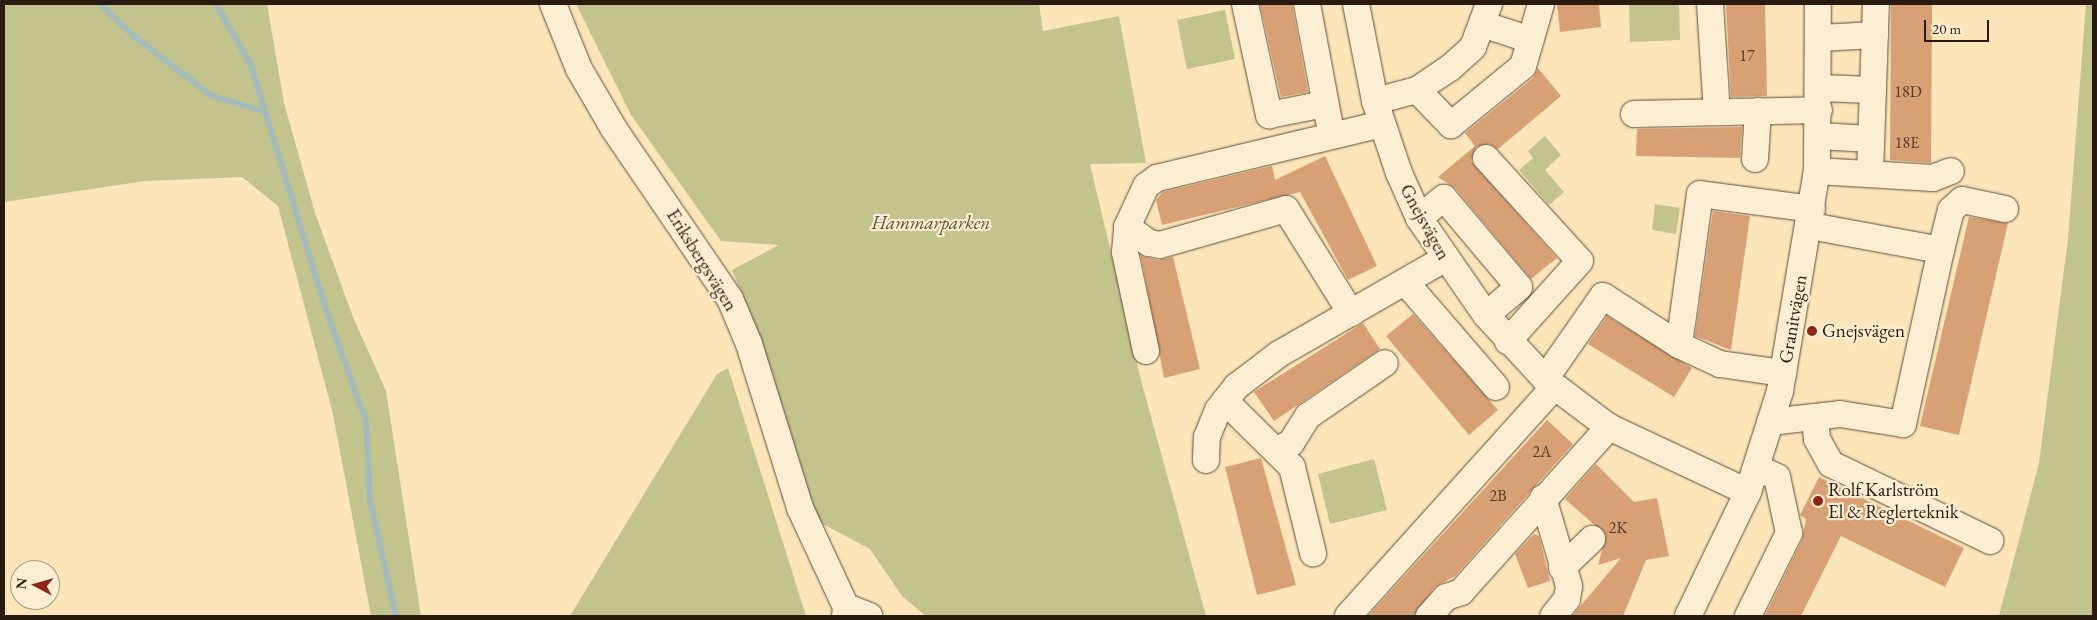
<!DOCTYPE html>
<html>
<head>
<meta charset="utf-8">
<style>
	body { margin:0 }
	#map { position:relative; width:2097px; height:620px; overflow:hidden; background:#fbe5b9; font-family:"EB Garamond",serif }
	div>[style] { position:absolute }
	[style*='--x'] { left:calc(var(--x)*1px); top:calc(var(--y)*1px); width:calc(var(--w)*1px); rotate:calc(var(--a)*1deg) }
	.green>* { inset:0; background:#c2c38d }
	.stream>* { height:6px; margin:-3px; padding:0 3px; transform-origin:3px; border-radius:3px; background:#a5bcbb }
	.building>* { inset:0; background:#d8a075 }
	.roads { filter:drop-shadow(0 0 1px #5e4d3a) drop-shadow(0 0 1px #5e4d3a) }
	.minor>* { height:26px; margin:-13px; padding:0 13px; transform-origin:13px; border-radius:13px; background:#fceed2 }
	.dots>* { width:14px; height:14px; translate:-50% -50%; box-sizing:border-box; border:2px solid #fceed2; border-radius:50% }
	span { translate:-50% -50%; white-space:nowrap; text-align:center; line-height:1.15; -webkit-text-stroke:4.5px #fceed2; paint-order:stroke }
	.number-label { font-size:16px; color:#553c28 }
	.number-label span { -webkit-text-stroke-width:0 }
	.street-label { font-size:19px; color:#291a0f }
	.park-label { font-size:19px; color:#574d35; font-style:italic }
	.poi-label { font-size:19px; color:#291a0f }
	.left { translate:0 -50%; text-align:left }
	.frame { position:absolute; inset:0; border:5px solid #291a0f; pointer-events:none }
	.north { position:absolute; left:10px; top:560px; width:50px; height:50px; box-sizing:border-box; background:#fceed2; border:1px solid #a89984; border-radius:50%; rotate:276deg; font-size:14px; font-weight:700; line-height:20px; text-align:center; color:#291a0f }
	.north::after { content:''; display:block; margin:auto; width:18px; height:22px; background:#8f2418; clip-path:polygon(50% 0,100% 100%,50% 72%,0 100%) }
	.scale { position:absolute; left:1924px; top:20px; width:65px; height:22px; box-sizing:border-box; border:2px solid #291a0f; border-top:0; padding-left:6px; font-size:15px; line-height:18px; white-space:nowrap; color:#291a0f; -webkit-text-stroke:4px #fceed2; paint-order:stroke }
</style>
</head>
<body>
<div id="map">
	<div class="green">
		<i style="clip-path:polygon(4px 4px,267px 4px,284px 103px,315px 213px,353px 317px,386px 391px,421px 616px,371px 616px,333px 414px,278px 206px,242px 177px,145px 181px,4px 202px)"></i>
		<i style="clip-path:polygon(576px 4px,1039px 4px,1043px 31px,1119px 16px,1146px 163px,1090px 164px,1142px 384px,1206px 616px,926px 616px,902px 596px,870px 549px,819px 522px,751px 315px,732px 270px,779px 245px,721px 241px,631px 115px)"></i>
		<i style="clip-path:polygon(1629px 4px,1679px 4px,1680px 40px,1630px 42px)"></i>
		<i style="clip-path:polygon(2086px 4px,2093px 4px,2093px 616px,1999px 616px,2039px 463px,2068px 239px)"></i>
		<i style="clip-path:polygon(1225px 10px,1235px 59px,1187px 69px,1177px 20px)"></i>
		<i style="clip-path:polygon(1545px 136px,1561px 155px,1545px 170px,1564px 192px,1549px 205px,1519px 170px,1533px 158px,1528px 151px)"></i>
		<i style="clip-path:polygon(1655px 204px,1680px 208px,1676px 234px,1652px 230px)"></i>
		<i style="clip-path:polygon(728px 368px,806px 616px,570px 616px,717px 374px)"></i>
		<i style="clip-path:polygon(1374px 459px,1387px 510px,1330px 524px,1318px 474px)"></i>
	</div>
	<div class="stream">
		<i style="--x:100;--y:4;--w:48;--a:43.3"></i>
		<i style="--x:135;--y:37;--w:97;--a:37.5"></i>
		<i style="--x:212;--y:96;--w:52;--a:16.7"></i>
		<i style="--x:216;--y:4;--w:70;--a:60.2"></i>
		<i style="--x:251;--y:65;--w:256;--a:73"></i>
		<i style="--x:326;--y:310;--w:118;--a:70.2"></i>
		<i style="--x:366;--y:421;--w:79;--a:87.1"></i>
		<i style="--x:370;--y:500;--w:119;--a:77.4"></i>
	</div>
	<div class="building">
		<i style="clip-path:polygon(1260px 4px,1292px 4px,1308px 92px,1281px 97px)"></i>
		<i style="clip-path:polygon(1557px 4px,1599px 4px,1601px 27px,1560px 32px)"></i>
		<i style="clip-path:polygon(1726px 4px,1765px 4px,1767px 96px,1731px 97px)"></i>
		<i style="clip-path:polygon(1891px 4px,1932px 4px,1931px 163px,1890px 160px)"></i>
		<i style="clip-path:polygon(1538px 68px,1561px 96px,1498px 149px,1490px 144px,1476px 147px,1471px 161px,1557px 258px,1531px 279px,1455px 188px,1438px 177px,1475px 146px,1465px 133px,1533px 78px)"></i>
		<i style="clip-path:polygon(1742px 127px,1740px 158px,1636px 156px,1637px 129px)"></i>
		<i style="clip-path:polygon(1325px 156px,1377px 266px,1348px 280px,1300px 192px,1162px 225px,1156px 200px,1163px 192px,1272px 166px,1275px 180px)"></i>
		<i style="clip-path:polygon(1713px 211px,1750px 216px,1731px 350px,1695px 336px)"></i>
		<i style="clip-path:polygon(1969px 217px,2008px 223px,1959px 435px,1920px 426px)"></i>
		<i style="clip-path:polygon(1141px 256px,1158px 260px,1173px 257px,1200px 369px,1164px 378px)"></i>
		<i style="clip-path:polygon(1413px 314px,1498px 410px,1469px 435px,1386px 336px)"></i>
		<i style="clip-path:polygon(1607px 316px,1692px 368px,1674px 397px,1588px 344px)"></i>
		<i style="clip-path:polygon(1363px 323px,1380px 349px,1274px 421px,1254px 392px)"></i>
		<i style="clip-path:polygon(1547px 420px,1573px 444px,1455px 576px,1435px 587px,1414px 616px,1368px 616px)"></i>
		<i style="clip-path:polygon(1261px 458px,1296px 585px,1257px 595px,1225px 467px)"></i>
		<i style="clip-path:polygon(1596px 464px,1634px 502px,1657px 498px,1669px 556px,1646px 560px,1623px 616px,1572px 616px,1621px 558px,1598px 565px,1606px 535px,1565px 499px)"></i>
		<i style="clip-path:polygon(1819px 477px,1964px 548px,1945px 587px,1841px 536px,1801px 616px,1765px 616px,1802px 540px,1806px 519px,1800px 515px)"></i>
		<i style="clip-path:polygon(1534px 534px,1539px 536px,1550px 581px,1528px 588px,1515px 554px)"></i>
	</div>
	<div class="roads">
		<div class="minor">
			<i style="--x:553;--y:4;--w:70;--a:68.2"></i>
			<i style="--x:579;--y:69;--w:69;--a:59.7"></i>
			<i style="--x:614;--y:129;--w:206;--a:55.7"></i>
			<i style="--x:730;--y:299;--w:49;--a:67.1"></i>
			<i style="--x:749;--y:344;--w:172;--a:72.7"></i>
			<i style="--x:800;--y:508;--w:109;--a:65.1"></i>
			<i style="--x:846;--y:607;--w:9;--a:96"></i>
			<i style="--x:1245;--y:4;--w:114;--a:77.8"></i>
			<i style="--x:1269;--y:115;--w:57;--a:-11.1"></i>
			<i style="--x:1307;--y:4;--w:119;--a:79.4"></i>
			<i style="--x:1356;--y:4;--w:99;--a:78.9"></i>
			<i style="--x:1375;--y:101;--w:76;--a:71.6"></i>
			<i style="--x:1399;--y:173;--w:49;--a:66"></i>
			<i style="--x:1419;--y:218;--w:118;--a:55.4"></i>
			<i style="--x:1486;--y:315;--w:87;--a:47.3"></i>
			<i style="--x:1545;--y:379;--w:80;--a:36.9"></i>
			<i style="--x:1609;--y:427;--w:153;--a:25.1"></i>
			<i style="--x:1710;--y:4;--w:108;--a:86.3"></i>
			<i style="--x:1485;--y:25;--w:48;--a:18.1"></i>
			<i style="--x:1820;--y:38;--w:55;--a:-3.1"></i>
			<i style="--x:1820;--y:88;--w:53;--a:2.2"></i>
			<i style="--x:1417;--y:90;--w:49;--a:45.8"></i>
			<i style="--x:1451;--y:125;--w:93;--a:-39.3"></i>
			<i style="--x:1523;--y:66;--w:65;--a:-73.8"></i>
			<i style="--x:1375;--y:101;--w:43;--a:-14.7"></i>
			<i style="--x:1417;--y:90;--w:40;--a:-34"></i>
			<i style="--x:1450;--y:68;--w:31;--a:-42"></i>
			<i style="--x:1473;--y:47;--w:46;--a:-69.6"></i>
			<i style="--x:1634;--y:114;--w:185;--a:-1.2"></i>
			<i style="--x:1818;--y:136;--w:53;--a:3.2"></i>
			<i style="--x:1486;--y:158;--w:139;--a:47.6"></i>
			<i style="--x:1580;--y:261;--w:108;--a:132"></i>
			<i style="--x:1755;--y:159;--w:48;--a:-86.4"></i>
			<i style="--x:1817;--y:171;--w:116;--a:3.5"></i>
			<i style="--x:1933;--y:178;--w:19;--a:-21"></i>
			<i style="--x:1870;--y:174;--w:170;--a:-88"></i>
			<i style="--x:1419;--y:218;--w:32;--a:-39"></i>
			<i style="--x:1444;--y:198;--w:116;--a:49.9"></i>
			<i style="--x:1519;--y:287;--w:43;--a:139.7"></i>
			<i style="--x:1127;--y:227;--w:27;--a:36"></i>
			<i style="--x:1149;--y:243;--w:11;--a:10"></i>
			<i style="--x:1160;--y:245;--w:131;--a:-15.9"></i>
			<i style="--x:1286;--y:209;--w:123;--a:58"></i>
			<i style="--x:1941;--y:250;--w:41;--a:-76"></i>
			<i style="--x:1951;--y:210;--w:15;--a:-42"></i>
			<i style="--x:1962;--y:200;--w:44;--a:11.8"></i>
			<i style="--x:1407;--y:284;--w:136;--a:49.2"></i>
			<i style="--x:1679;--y:345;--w:45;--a:24.9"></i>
			<i style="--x:1720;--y:364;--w:64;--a:8.1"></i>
			<i style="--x:1146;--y:351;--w:101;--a:-102"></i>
			<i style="--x:1125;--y:252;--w:25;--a:-85"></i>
			<i style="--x:1127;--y:227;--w:45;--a:-65.1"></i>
			<i style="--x:1146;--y:186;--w:14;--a:-36"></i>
			<i style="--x:1157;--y:178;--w:231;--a:-13.5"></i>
			<i style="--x:1545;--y:379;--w:101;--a:-55.1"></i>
			<i style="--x:1603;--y:296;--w:90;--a:32.8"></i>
			<i style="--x:1679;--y:345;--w:152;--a:-82.1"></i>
			<i style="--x:1700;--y:194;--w:113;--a:7.6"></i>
			<i style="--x:1225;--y:401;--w:94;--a:44.6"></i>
			<i style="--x:1292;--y:467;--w:89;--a:76.3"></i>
			<i style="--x:1815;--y:417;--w:22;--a:85"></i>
			<i style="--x:1817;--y:439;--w:29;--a:61"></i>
			<i style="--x:1831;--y:464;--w:177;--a:25.8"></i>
			<i style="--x:1770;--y:422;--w:70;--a:-6.5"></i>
			<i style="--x:1840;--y:414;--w:64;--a:9"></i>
			<i style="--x:1903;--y:424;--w:178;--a:-77.7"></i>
			<i style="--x:1941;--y:250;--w:133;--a:-169.6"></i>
			<i style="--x:1277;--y:450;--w:16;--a:-27"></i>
			<i style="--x:1291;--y:443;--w:32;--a:-58"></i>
			<i style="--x:1308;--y:416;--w:93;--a:-34.5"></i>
			<i style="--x:1206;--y:460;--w:23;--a:-88"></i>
			<i style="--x:1207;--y:437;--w:29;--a:-68"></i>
			<i style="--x:1218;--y:410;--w:31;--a:-52"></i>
			<i style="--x:1237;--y:386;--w:53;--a:-37.3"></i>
			<i style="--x:1279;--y:354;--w:190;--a:-29.9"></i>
			<i style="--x:1543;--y:498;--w:92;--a:73.5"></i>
			<i style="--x:1569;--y:586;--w:13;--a:99"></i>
			<i style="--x:1567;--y:599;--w:22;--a:129"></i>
			<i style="--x:1562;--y:568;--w:42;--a:-44"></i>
			<i style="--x:846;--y:607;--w:25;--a:21"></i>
			<i style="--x:1348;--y:616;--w:308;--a:-48"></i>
			<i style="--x:1429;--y:616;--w:25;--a:-48"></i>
			<i style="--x:1446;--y:597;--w:16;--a:-18"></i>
			<i style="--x:1461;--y:592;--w:222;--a:-48.1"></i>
			<i style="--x:1688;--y:616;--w:138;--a:-64.2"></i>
			<i style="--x:1748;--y:492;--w:106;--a:-72.4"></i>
			<i style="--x:1780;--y:391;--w:223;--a:-80.5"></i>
			<i style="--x:1817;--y:171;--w:167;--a:-89.7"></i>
			<i style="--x:1748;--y:616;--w:93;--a:-63.7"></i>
			<i style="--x:1789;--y:533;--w:57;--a:-102.1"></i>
			<i style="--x:1777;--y:477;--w:23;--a:-155"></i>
		</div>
	</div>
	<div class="dots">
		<i style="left:1812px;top:331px;background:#8f2418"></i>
		<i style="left:1818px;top:501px;background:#8f2418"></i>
	</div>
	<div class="number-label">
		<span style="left:1747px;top:56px">17</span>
		<span style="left:1908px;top:92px">18D</span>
		<span style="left:1907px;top:143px">18E</span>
		<span style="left:1542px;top:452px">2A</span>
		<span style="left:1498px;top:496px">2B</span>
		<span style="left:1618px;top:528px">2K</span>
	</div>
	<div class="street-label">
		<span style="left:1425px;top:222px;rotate:61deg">Gnejsvägen</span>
		<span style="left:702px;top:260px;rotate:58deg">Eriksbergsvägen</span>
		<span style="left:1793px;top:319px;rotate:-80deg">Granitvägen</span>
	</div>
	<div class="park-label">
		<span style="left:931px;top:223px">Hammarparken</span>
	</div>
	<div class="poi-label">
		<span class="left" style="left:1822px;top:331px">Gnejsvägen</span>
		<span class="left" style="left:1828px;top:501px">Rolf Karlström<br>El &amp; Reglerteknik</span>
	</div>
	<div class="frame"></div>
	<div class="north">N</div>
	<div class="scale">20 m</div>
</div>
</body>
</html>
